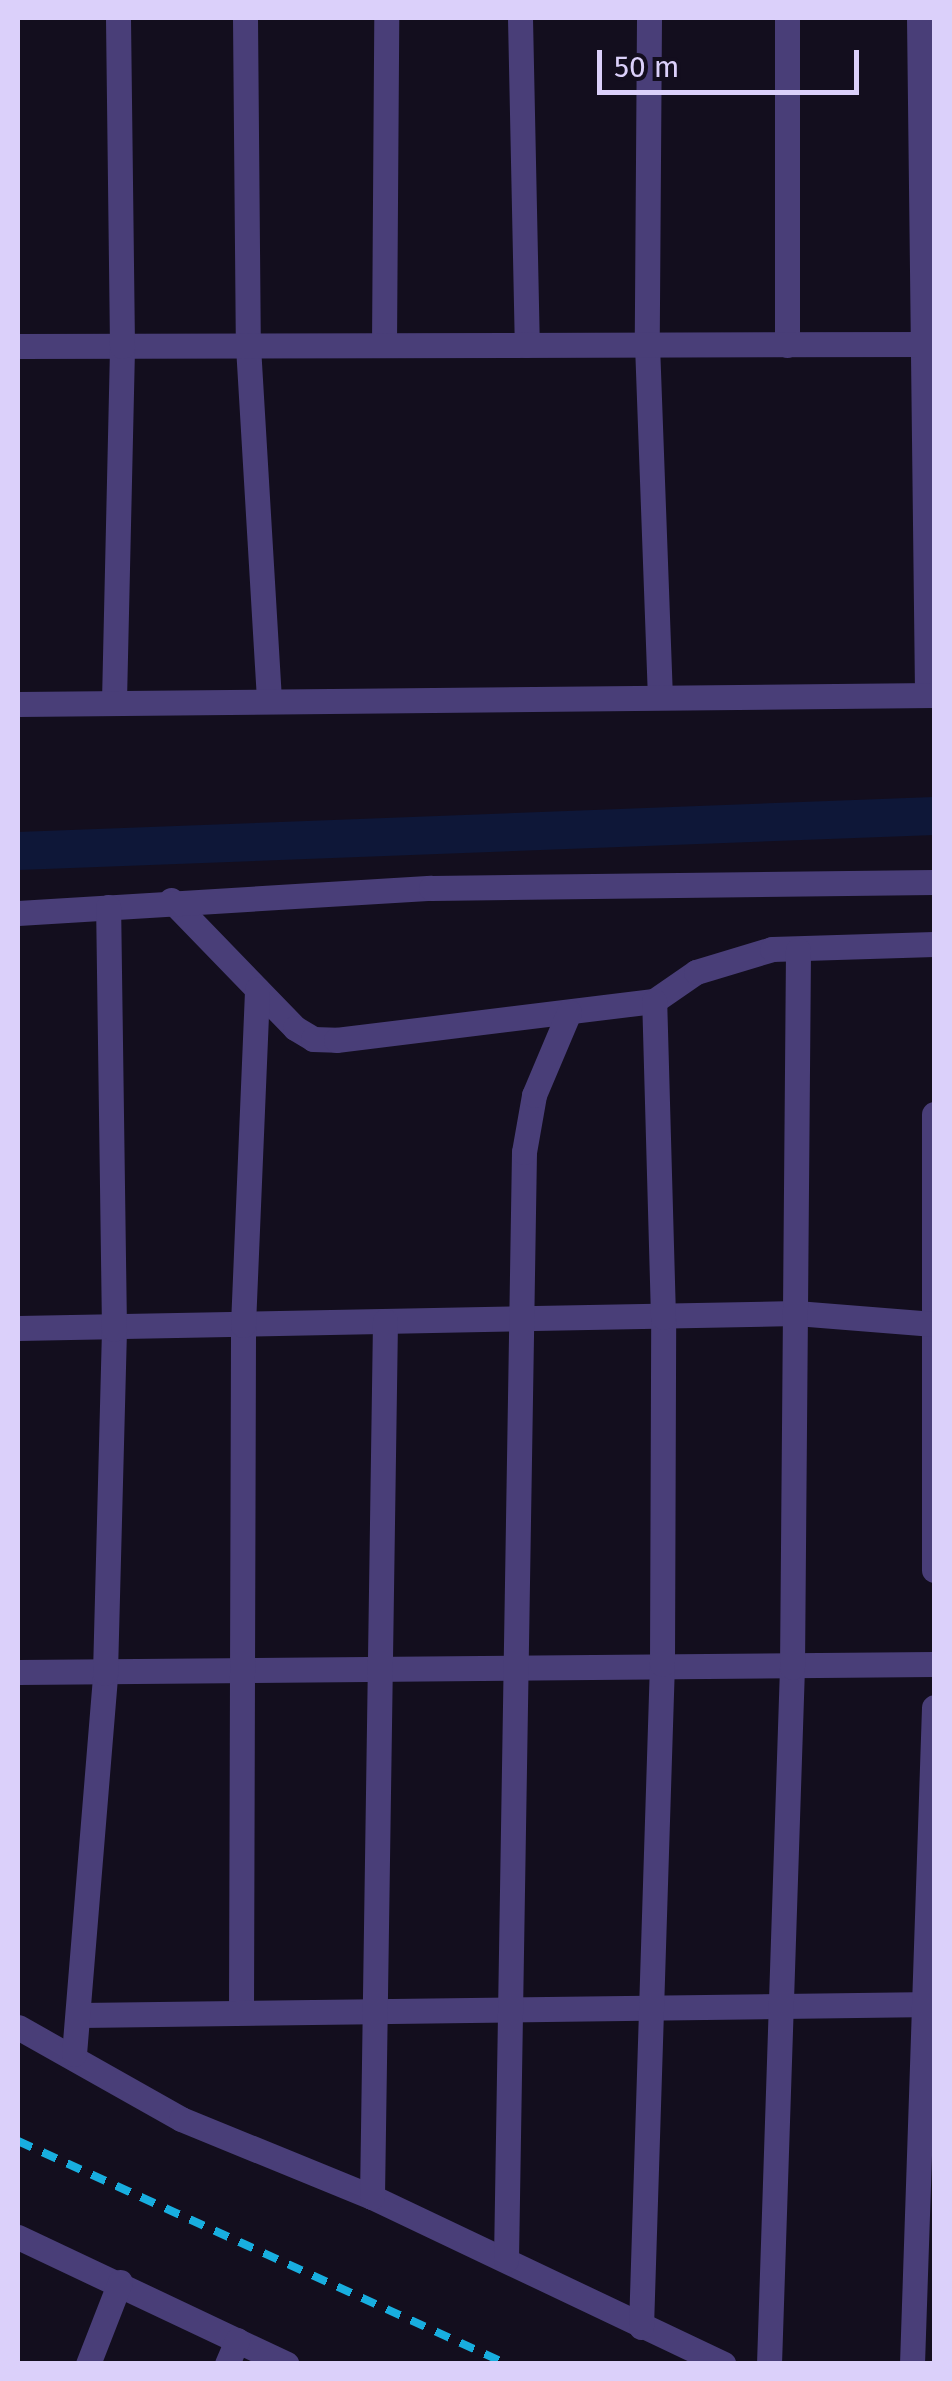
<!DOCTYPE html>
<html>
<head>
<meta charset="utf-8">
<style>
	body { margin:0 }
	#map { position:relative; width:952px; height:2381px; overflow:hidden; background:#130e1e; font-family:"Fira Sans",sans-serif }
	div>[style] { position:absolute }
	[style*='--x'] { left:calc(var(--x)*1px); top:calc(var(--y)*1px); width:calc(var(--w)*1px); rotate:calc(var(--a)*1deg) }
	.canal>* { height:38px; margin:-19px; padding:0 19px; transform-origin:19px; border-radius:19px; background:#0e1738 }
	.street>* { height:25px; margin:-12.5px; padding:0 12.5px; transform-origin:12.5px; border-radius:12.5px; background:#493e78 }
	.rail>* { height:8px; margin-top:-4px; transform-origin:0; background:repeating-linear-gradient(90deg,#18aedf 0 15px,transparent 0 27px) }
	span { translate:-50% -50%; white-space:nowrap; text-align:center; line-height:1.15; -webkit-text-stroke:8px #130e1e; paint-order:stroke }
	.frame { position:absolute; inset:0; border:20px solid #dbd0fa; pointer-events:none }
	.scale { position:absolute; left:597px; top:50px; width:262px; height:45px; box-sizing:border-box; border:5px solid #dbd0fa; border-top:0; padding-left:12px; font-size:30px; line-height:35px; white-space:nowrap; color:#dbd0fa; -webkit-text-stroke:8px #130e1e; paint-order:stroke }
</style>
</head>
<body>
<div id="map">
	<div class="canal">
		<i style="--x:18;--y:851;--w:917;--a:-2.19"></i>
	</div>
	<div class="street">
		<i style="--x:245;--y:18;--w:328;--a:89.5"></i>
		<i style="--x:248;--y:346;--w:354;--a:86.6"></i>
		<i style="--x:520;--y:18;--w:327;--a:88.8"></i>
		<i style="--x:649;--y:18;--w:326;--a:90.4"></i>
		<i style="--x:647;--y:344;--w:353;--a:87.9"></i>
		<i style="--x:919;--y:18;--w:677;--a:89.32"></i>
		<i style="--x:384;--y:345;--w:327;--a:-89.6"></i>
		<i style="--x:787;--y:345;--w:327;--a:-90"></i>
		<i style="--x:18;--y:346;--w:916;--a:-0.13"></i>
		<i style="--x:114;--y:701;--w:355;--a:-88.7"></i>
		<i style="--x:122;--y:346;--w:328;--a:-90.7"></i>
		<i style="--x:18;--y:704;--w:916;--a:-0.56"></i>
		<i style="--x:171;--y:900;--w:178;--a:45.9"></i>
		<i style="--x:295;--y:1028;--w:21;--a:31"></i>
		<i style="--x:313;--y:1039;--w:23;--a:2"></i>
		<i style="--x:336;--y:1040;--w:320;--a:-7"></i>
		<i style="--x:654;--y:1001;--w:51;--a:-34.6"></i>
		<i style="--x:696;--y:972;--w:79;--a:-16.8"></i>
		<i style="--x:772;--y:949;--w:162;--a:-1.8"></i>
		<i style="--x:18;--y:913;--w:414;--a:-3.5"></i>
		<i style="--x:431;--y:888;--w:503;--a:-0.68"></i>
		<i style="--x:934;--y:1114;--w:456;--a:90"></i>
		<i style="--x:18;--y:1328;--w:778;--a:-1.1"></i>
		<i style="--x:796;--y:1313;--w:138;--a:4.6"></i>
		<i style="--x:18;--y:1672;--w:916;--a:-0.5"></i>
		<i style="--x:241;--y:2012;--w:687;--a:-89.83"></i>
		<i style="--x:243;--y:1325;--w:336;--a:-87.6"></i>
		<i style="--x:80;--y:2015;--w:854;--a:-0.74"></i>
		<i style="--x:18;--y:2027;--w:187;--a:29.4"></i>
		<i style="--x:181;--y:2119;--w:206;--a:22.2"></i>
		<i style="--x:372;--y:2197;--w:389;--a:25.4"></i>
		<i style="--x:74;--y:2054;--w:382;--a:-85.3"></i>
		<i style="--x:105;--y:1673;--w:344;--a:-88.5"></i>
		<i style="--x:114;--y:1329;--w:422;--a:-90.8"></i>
		<i style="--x:372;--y:2197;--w:876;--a:-89.15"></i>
		<i style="--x:18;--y:2237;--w:297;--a:25.3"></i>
		<i style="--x:506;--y:2260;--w:1108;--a:-89.07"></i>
		<i style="--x:524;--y:1152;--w:58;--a:-80"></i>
		<i style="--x:534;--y:1095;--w:90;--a:-67.1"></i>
		<i style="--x:641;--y:2327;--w:663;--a:-88.19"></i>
		<i style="--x:662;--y:1664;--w:347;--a:-89.8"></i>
		<i style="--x:663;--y:1317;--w:316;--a:-91.6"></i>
		<i style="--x:88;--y:2364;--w:88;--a:-68.7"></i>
		<i style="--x:227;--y:2364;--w:26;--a:-67"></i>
		<i style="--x:769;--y:2364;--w:697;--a:-88.11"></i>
		<i style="--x:792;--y:1667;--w:717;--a:-89.52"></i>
		<i style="--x:912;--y:2364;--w:657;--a:-88.08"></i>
	</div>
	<div class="rail">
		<i style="--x:18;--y:2141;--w:537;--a:24.51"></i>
	</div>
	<div class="frame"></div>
	<div class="scale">50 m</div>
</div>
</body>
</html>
